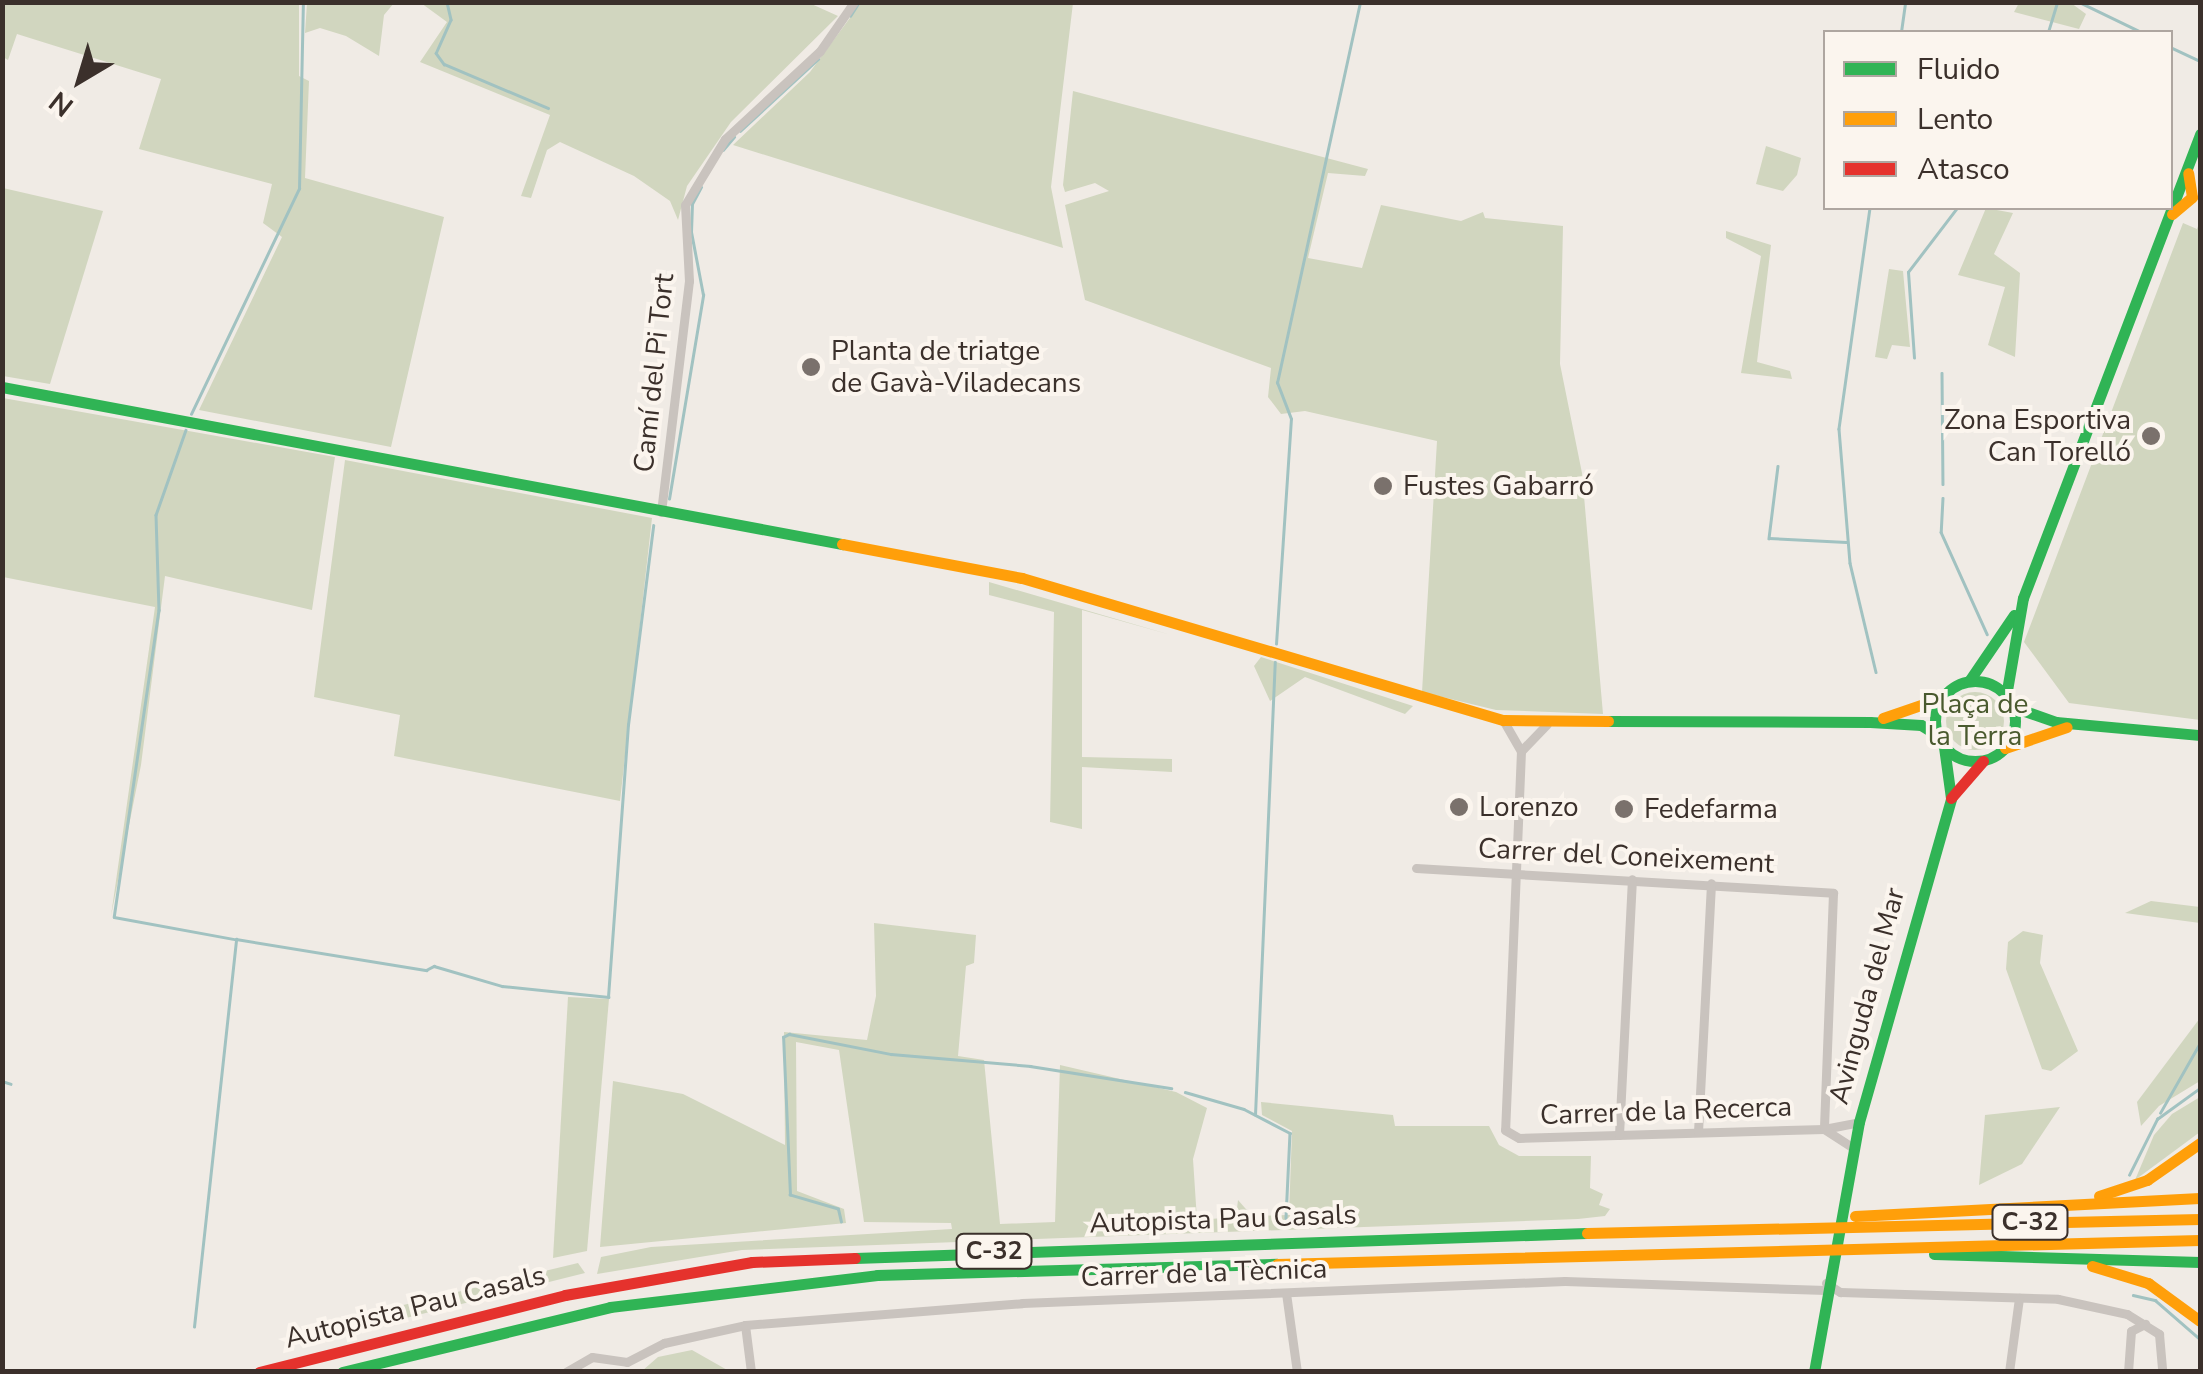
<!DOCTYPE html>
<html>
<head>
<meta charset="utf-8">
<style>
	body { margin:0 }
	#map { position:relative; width:2203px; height:1374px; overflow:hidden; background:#f0ebe5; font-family:"Nunito Sans",sans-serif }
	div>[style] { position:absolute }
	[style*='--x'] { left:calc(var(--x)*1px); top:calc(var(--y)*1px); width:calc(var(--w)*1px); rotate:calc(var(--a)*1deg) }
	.green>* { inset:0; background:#d1d6bf }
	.round { border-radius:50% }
	.stream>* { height:2.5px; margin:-1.25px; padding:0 1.25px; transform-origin:1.25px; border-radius:1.25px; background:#a1c2c1 }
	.street>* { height:9px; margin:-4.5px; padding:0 4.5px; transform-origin:4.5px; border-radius:4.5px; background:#c9c3be }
	.fast>* { height:11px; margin:-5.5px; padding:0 5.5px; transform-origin:5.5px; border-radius:5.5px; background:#30b455 }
	.fast>.ring { margin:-5.5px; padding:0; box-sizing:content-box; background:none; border:11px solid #30b455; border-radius:50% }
	.slow>* { height:11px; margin:-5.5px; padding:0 5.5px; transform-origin:5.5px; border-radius:5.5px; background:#ff9f0a }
	.jam>* { height:11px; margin:-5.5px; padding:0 5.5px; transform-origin:5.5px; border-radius:5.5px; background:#e5322d }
	.dots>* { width:28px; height:28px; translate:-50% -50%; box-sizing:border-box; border:5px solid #fbf5ee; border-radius:50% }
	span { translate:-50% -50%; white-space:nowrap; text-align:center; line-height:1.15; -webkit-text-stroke:8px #fbf5ee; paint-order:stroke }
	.shield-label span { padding:2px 8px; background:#fbf5ee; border:2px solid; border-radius:8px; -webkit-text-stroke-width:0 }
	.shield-label { font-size:25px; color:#3b302b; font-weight:700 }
	.poi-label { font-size:28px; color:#3b302b }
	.left { translate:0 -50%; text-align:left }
	.right { translate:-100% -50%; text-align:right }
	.street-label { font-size:28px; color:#3b302b }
	.park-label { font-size:28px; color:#4a5a2e }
	.frame { position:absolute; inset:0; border:5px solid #3b302b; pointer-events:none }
	.legend { position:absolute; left:1823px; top:30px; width:350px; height:180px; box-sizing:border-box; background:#fbf5ee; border:2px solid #aea6a0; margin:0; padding:12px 18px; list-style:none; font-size:30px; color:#3b302b }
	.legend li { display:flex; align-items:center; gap:20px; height:50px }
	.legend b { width:50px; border:2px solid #aea6a0 }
	.north { position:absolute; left:30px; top:30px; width:100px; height:100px; -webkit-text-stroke:8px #fbf5ee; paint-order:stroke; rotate:218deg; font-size:28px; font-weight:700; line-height:40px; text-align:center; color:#3b302b }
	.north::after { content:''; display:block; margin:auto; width:35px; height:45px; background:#3b302b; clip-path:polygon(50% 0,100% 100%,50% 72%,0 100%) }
</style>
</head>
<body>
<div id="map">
	<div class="green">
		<i style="clip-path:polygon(807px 2px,838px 16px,731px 122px,687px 186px,678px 220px,670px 201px,634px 176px,560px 142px,547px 150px,531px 198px,521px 196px,550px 115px,420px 62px,447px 22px,421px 3px)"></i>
		<i style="clip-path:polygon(2px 3px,299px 3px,299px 76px,309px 81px,305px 178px,444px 217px,391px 447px,199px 410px,282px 237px,263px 223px,272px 184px,139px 149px,161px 79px,17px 34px,8px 60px,3px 57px)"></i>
		<i style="clip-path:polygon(307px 3px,394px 3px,384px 15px,379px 56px,346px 36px,320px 28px,305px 33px)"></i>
		<i style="clip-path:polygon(861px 3px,1073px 3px,1051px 187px,1063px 248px,733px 145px,810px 72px)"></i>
		<i style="clip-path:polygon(2071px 3px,2086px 14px,2079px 29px,2014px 12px,2019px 3px)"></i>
		<i style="clip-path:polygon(1073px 91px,1368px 169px,1365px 176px,1328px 173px,1308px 258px,1362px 268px,1381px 205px,1461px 221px,1483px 212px,1485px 218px,1563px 226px,1560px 364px,1582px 473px,1603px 714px,1496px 710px,1422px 692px,1437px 441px,1305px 411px,1281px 414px,1268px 397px,1271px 368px,1085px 300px,1065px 205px,1109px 191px,1095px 183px,1065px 192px,1063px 185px)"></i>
		<i style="clip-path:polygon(1766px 146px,1801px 158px,1797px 175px,1783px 191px,1756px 184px)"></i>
		<i style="clip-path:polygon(3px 188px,103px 211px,50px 384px,3px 376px)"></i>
		<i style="clip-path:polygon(1986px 208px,2013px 213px,1994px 254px,2020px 273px,2015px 357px,1988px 345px,2005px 287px,1958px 275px)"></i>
		<i style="clip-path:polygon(2200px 221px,2200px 720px,2069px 703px,2024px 642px,2183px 223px,2197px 229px)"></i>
		<i style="clip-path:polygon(1726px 231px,1771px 245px,1757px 362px,1790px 371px,1792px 379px,1741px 373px,1761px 256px,1726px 238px)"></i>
		<i style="clip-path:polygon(1889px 269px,1903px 271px,1910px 347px,1892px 345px,1887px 359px,1875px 357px)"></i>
		<i style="clip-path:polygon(3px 398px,335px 457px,312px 610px,165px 576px,141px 765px,111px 916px,155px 607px,3px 577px)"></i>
		<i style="clip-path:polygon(345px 460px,652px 518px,620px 801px,394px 756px,400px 715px,314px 697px)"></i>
		<i style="clip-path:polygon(989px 582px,1171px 635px,1082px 610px,1082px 757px,1172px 759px,1172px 772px,1082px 767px,1082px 829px,1050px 822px,1054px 612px,989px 595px)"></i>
		<i style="clip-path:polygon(1261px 657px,1413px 706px,1405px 714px,1305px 677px,1270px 701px,1254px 666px)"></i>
		<i class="round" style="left:1946px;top:692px;width:58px;height:58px"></i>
		<i style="clip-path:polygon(2151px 901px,2200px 907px,2200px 923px,2125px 913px)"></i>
		<i style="clip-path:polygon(874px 923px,976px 935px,974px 963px,966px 966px,958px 1056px,984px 1060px,1000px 1224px,1055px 1222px,1060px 1065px,1176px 1092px,1207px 1108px,1193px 1159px,1197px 1220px,1236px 1217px,1238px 1200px,1252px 1216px,1289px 1215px,1292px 1131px,1262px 1115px,1261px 1102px,1393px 1115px,1395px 1126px,1489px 1126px,1499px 1145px,1519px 1156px,1591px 1156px,1590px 1188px,1603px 1194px,1599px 1205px,1610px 1209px,1605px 1216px,1578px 1219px,742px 1250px,597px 1274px,601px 1257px,651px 1247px,952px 1229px,951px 1223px,864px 1222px,839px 1050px,796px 1042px,797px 1191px,844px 1209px,846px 1223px,600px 1247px,613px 1081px,683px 1094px,785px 1145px,784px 1032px,867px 1040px,876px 996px)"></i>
		<i style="clip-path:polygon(2023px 931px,2043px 935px,2040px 963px,2078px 1051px,2051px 1071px,2042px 1069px,2006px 969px,2008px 942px)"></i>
		<i style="clip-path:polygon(568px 997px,609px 999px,587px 1251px,553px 1258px)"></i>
		<i style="clip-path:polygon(2200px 1018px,2200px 1081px,2159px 1106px,2141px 1126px,2137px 1102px)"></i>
		<i style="clip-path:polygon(2200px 1097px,2200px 1132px,2135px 1180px,2154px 1135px,2172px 1114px)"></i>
		<i style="clip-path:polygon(2060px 1107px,2022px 1164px,1979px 1185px,1985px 1115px)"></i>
		<i style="clip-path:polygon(578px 1263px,585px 1273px,402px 1319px,391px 1308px)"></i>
		<i style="clip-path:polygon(692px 1350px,729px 1371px,642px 1371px,658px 1357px)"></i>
	</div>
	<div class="stream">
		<i style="--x:447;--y:2;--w:18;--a:77"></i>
		<i style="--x:451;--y:20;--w:36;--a:114"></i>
		<i style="--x:436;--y:53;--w:14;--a:54"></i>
		<i style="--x:444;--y:64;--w:113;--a:22.9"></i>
		<i style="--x:2079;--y:2;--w:69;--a:25.8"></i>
		<i style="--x:850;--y:16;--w:17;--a:-57"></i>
		<i style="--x:1901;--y:32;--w:30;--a:-82"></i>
		<i style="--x:2048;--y:32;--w:31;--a:-73"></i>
		<i style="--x:2170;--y:47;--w:33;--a:25"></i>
		<i style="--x:740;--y:131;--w:106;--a:-42.7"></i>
		<i style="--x:723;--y:150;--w:17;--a:-50"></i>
		<i style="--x:1870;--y:208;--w:223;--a:98"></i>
		<i style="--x:1839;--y:429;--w:134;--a:85.3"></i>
		<i style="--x:1850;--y:563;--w:112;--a:76.6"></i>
		<i style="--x:1914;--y:358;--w:86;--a:-94"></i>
		<i style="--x:1908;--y:272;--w:81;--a:-52.6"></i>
		<i style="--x:1942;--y:373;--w:111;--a:89.5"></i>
		<i style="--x:191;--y:414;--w:250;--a:-64.4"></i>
		<i style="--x:299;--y:189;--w:187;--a:-88.8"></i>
		<i style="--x:186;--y:430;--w:90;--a:109.4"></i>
		<i style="--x:156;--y:515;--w:95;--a:88.2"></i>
		<i style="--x:159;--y:610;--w:310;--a:98.3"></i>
		<i style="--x:114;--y:917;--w:122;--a:10.4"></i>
		<i style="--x:1778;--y:466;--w:73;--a:97.1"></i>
		<i style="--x:1769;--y:538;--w:77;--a:3"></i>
		<i style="--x:1943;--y:498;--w:34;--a:93"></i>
		<i style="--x:1941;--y:532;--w:112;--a:65.7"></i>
		<i style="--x:669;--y:499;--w:207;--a:-80.5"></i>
		<i style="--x:703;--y:295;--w:64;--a:-100.8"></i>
		<i style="--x:691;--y:232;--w:28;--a:-88"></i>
		<i style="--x:692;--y:204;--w:19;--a:-62"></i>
		<i style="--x:1276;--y:644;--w:225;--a:-86.2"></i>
		<i style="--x:1291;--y:419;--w:39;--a:-111"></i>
		<i style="--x:1277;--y:383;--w:390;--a:-77.7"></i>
		<i style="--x:2;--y:1081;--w:9;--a:18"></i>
		<i style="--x:1185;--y:1092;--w:61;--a:16.1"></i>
		<i style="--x:1244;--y:1109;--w:52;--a:27.6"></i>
		<i style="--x:1290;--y:1133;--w:85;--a:92.7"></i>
		<i style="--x:2160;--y:1113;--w:81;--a:-60.3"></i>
		<i style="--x:1255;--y:1115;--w:453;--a:-87.5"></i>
		<i style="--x:2129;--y:1175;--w:63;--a:-63.4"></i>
		<i style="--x:2157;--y:1119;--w:53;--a:-35.8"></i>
		<i style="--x:841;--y:1222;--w:13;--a:-103"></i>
		<i style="--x:838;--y:1209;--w:50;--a:-163.7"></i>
		<i style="--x:790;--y:1195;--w:158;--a:-92.5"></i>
		<i style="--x:783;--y:1037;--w:7;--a:-27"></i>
		<i style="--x:789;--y:1034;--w:104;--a:11.1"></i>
		<i style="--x:891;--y:1054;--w:140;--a:4.9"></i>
		<i style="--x:1030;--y:1066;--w:143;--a:8.9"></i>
		<i style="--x:2133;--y:1295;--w:23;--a:13"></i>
		<i style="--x:2155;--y:1300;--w:60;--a:40.9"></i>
		<i style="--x:194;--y:1327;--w:390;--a:-83.8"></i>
		<i style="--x:236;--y:939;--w:193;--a:9.3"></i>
		<i style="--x:426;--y:970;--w:9;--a:-27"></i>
		<i style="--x:434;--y:966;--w:71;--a:16.4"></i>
		<i style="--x:502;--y:986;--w:107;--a:5.9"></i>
		<i style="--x:608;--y:997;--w:273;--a:-85.8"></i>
		<i style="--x:628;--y:725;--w:201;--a:-82.8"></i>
	</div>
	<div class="street">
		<i style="--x:661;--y:512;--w:233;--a:-83.1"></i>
		<i style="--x:689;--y:281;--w:76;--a:-93"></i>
		<i style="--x:685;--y:205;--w:77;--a:-58.8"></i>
		<i style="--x:725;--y:139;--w:129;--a:-42.8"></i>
		<i style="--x:820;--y:51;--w:60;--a:-55.2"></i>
		<i style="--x:1503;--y:720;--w:36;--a:60"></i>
		<i style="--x:1521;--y:751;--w:379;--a:92.4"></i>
		<i style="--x:1505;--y:1130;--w:16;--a:30"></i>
		<i style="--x:1519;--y:1138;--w:305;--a:-1.7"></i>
		<i style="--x:1824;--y:1129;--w:36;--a:-11"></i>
		<i style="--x:1521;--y:751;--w:37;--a:-46"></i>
		<i style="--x:1416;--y:868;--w:418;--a:3.4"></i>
		<i style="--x:1833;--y:893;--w:236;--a:92.2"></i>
		<i style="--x:1824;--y:1129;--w:35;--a:33"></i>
		<i style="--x:1698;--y:1132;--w:249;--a:-87"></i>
		<i style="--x:1619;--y:1135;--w:256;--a:-87.1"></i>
		<i style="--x:1826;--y:1283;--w:17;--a:33"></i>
		<i style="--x:1840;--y:1292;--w:218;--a:1.8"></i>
		<i style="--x:2058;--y:1299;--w:71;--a:12.3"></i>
		<i style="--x:2127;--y:1314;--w:38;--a:32"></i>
		<i style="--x:2159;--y:1334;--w:38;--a:85"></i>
		<i style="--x:1286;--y:1293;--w:80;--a:82.1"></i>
		<i style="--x:745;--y:1325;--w:47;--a:82.7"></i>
		<i style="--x:592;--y:1357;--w:35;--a:8"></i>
		<i style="--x:627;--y:1362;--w:42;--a:-27.2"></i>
		<i style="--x:664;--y:1343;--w:83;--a:-12.5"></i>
		<i style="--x:745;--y:1325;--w:278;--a:-4.5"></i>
		<i style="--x:1022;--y:1303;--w:543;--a:-2.32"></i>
		<i style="--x:1565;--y:1281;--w:261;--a:2"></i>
		<i style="--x:566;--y:1372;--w:30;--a:-30"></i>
		<i style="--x:2009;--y:1372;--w:75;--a:-82.3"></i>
		<i style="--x:2128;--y:1372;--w:41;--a:-85.8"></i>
		<i style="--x:2131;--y:1331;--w:16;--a:-27"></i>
	</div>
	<div class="fast">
		<i style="--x:2;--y:387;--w:855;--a:10.59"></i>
		<i class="ring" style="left:1935px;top:681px;width:69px;height:69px"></i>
		<i style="--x:1969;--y:681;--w:80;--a:-55.7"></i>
		<i style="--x:2006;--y:696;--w:99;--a:-80.2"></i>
		<i style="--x:2023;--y:598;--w:497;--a:-69.1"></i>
		<i style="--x:2013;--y:707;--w:46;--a:19.2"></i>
		<i style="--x:2056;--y:722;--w:145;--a:5.2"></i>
		<i style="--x:1608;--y:721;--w:262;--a:0.2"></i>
		<i style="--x:1870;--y:722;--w:51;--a:3.4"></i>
		<i style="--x:1921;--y:725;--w:19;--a:32"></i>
		<i style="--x:1934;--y:1254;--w:266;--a:1.7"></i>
		<i style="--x:855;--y:1258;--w:732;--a:-1.96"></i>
		<i style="--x:342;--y:1372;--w:276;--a:-13.6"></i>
		<i style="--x:610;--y:1307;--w:269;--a:-6.8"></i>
		<i style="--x:877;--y:1275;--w:400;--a:-1.6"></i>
		<i style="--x:1814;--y:1372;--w:254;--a:-79.8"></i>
		<i style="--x:1859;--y:1122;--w:337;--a:-74.1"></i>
		<i style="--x:1951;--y:798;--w:51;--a:-97.8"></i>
	</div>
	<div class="slow">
		<i style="--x:2172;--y:214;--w:26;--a:-40"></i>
		<i style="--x:2192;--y:197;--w:24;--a:-99"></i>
		<i style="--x:842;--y:544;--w:183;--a:10.7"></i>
		<i style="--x:1022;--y:578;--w:502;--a:16.45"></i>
		<i style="--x:1503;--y:720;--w:105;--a:0.5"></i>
		<i style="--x:1883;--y:718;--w:61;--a:-19"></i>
		<i style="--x:2005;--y:748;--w:65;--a:-18.7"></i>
		<i style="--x:2099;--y:1196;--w:51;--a:-18.4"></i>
		<i style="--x:2147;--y:1180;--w:65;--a:-34.9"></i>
		<i style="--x:1855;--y:1216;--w:345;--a:-3"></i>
		<i style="--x:1587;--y:1233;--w:613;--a:-1.31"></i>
		<i style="--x:1277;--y:1264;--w:923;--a:-1.49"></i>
		<i style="--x:2092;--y:1266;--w:59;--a:16.9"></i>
		<i style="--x:2148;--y:1283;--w:64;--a:36.2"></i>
	</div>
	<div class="jam">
		<i style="--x:1951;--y:798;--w:49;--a:-49.1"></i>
		<i style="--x:259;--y:1372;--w:316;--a:-14.1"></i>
		<i style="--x:565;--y:1295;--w:190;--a:-10"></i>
		<i style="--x:752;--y:1262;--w:103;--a:-2.2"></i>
	</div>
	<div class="dots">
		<i style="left:811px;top:367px;background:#7a716c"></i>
		<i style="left:2151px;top:436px;background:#7a716c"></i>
		<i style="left:1383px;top:486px;background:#7a716c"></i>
		<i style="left:1459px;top:807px;background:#7a716c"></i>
		<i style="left:1624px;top:809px;background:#7a716c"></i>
	</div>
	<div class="shield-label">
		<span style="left:2030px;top:1222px">C-32</span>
		<span style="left:994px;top:1251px">C-32</span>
	</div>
	<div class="poi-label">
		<span class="left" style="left:831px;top:367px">Planta de triatge<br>de Gavà-Viladecans</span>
		<span class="right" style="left:2131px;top:436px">Zona Esportiva<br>Can Torelló</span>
		<span class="left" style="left:1403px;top:486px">Fustes Gabarró</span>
		<span class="left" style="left:1479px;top:807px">Lorenzo</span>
		<span class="left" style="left:1644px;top:809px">Fedefarma</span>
	</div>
	<div class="street-label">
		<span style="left:654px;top:373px;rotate:-84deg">Camí del Pi Tort</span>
		<span style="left:1626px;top:856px;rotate:3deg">Carrer del Coneixement</span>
		<span style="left:1867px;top:996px;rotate:-75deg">Avinguda del Mar</span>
		<span style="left:1666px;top:1111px;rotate:-2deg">Carrer de la Recerca</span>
		<span style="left:1223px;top:1219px;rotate:-2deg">Autopista Pau Casals</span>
		<span style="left:1204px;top:1273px;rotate:-2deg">Carrer de la Tècnica</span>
		<span style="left:415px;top:1307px;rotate:-14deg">Autopista Pau Casals</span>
	</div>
	<div class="park-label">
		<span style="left:1975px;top:720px">Plaça de<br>la Terra</span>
	</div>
	<div class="frame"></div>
	<ul class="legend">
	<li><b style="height:12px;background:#30b455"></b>Fluido</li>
	<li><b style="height:12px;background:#ff9f0a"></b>Lento</li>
	<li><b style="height:12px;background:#e5322d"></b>Atasco</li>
	</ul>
	<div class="north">N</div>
</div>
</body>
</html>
